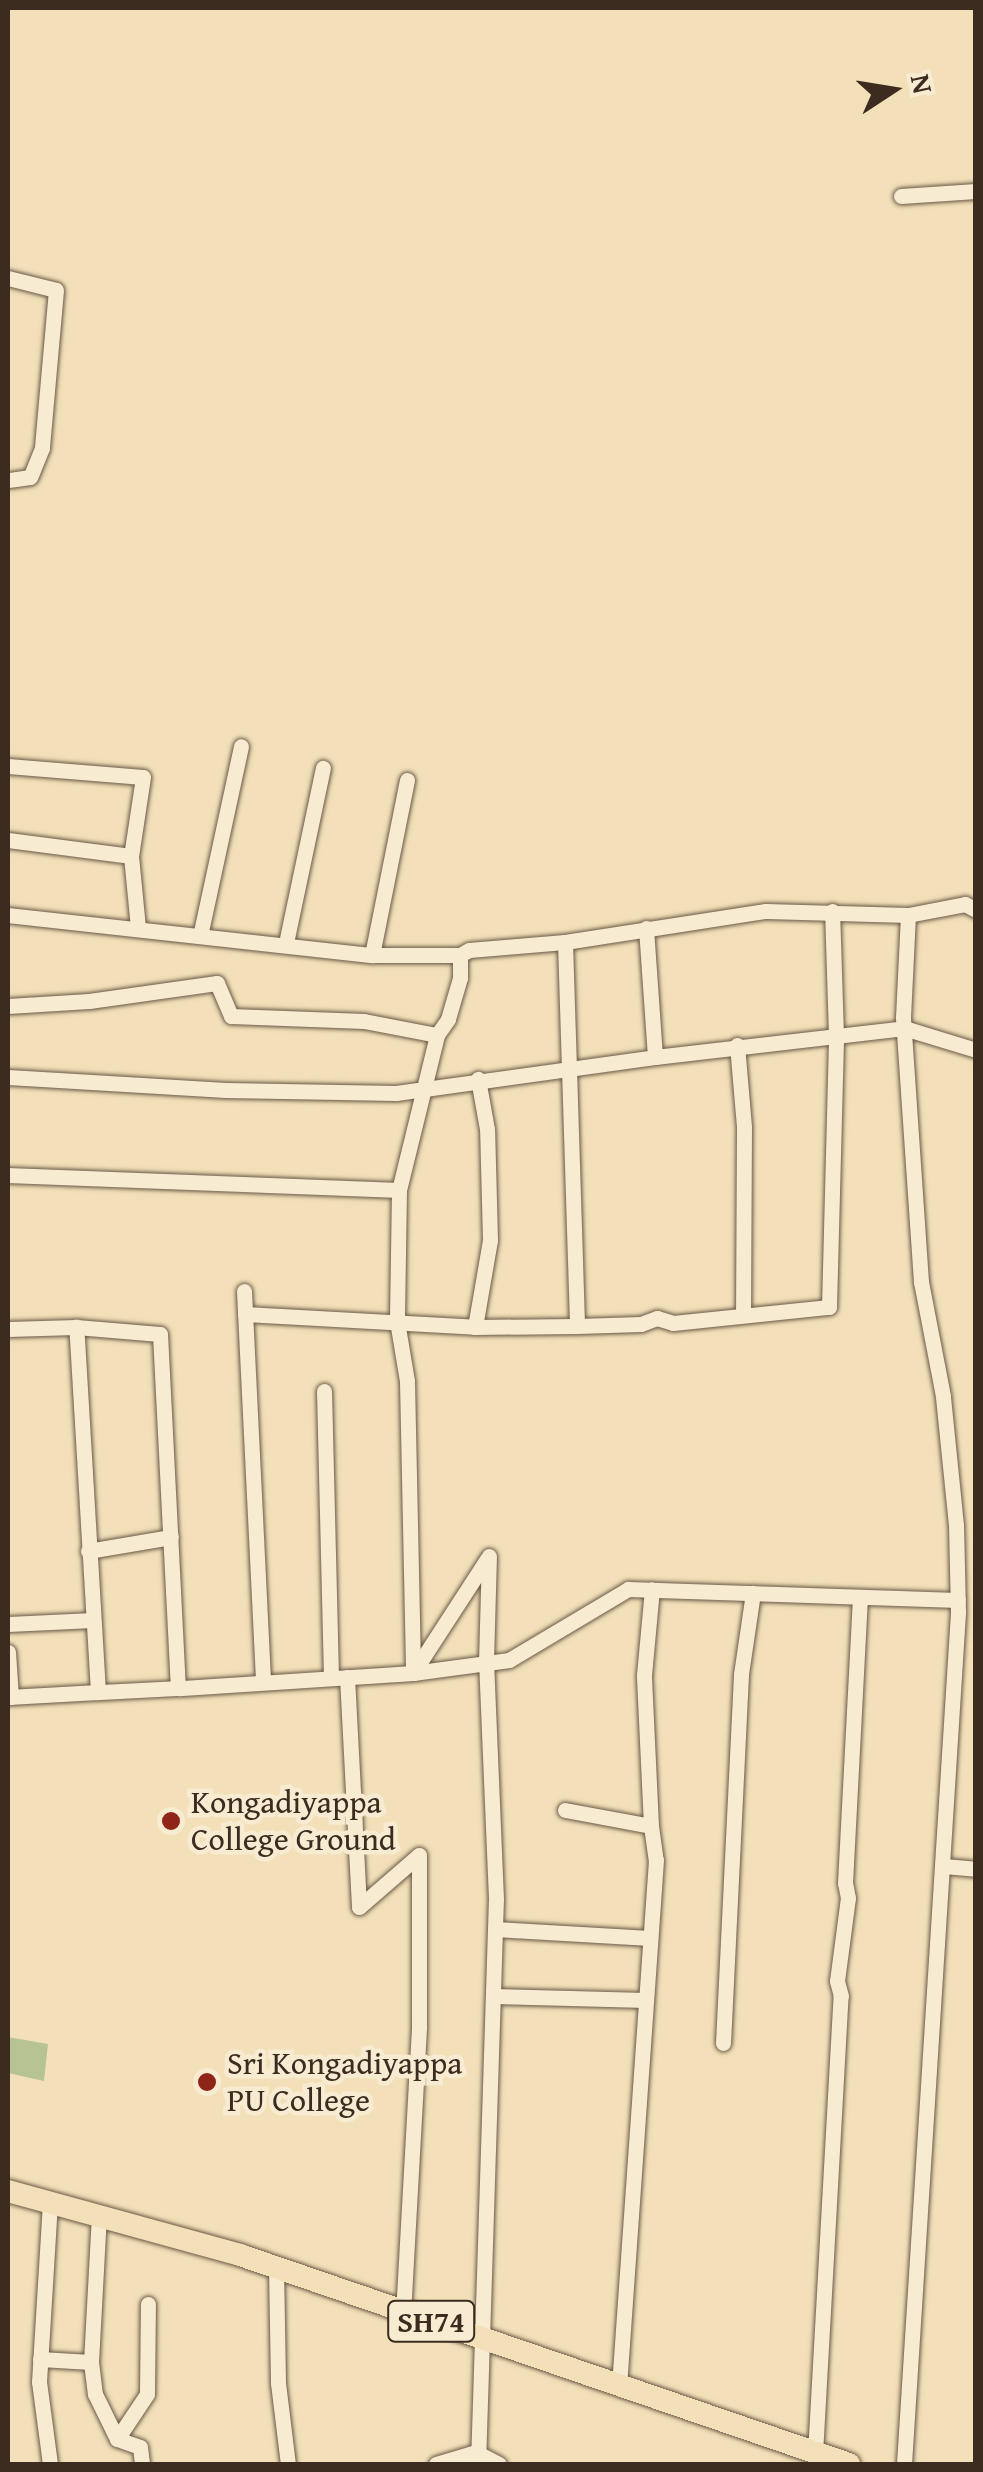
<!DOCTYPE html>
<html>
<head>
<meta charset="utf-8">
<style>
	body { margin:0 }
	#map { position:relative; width:983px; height:2472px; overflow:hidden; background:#f3e0b9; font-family:"Gentium Book Plus",serif }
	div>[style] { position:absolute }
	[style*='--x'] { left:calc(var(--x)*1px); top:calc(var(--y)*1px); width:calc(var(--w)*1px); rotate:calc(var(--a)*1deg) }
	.green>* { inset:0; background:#b7c392 }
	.roads { filter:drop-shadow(0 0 2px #695946) drop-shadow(0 0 2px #695946) }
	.street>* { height:15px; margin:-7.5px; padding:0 7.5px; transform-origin:7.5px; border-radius:7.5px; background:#f7ebd2 }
	.primary>* { height:22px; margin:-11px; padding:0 11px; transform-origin:11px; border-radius:11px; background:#f3e0b9 }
	.dots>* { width:28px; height:28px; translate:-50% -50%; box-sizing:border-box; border:5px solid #f7ebd2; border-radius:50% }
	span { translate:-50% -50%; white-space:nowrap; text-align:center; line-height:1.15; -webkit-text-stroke:9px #f7ebd2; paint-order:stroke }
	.shield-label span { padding:2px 8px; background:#f7ebd2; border:2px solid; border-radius:8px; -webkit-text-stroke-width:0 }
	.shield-label { font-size:30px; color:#3b2c1f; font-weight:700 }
	.poi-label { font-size:32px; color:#3b2c1f }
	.left { translate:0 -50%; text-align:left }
	.frame { position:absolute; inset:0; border:10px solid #3b2c1f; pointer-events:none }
	.north { position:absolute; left:843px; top:40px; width:100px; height:100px; -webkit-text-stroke:8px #f7ebd2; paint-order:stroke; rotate:78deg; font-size:28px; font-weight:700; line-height:40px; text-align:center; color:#3b2c1f }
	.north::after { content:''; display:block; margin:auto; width:35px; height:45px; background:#3b2c1f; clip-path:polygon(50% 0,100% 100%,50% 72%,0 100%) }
</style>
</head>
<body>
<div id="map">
	<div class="green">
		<i style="clip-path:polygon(8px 2037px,48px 2044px,44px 2081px,8px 2073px)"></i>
	</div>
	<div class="roads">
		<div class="street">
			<i style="--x:901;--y:196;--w:75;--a:-3.8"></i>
			<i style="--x:8;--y:278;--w:49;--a:14"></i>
			<i style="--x:56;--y:290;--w:159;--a:95.1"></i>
			<i style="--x:42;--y:448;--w:31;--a:112"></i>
			<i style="--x:30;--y:477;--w:22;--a:172"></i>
			<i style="--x:8;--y:766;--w:135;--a:4.7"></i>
			<i style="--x:143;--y:777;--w:80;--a:98.6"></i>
			<i style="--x:131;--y:856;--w:72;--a:84.4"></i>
			<i style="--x:407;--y:780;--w:178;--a:101.3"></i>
			<i style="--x:372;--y:955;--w:88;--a:0"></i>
			<i style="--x:460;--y:955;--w:10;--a:-29"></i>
			<i style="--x:469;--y:950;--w:96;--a:-4.8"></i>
			<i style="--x:565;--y:942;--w:203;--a:-8.8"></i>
			<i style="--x:766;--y:911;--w:142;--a:1.6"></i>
			<i style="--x:908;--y:915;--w:58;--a:-10.9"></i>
			<i style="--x:965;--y:904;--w:13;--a:29"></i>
			<i style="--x:8;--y:840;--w:124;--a:7.4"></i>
			<i style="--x:8;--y:915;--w:366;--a:6.3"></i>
			<i style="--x:646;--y:928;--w:129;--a:86"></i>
			<i style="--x:655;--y:1057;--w:251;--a:-6.6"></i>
			<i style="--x:904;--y:1028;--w:75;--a:17"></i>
			<i style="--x:200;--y:936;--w:194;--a:-77.8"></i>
			<i style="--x:565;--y:942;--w:384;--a:88.2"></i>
			<i style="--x:286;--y:943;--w:179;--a:-78.1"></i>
			<i style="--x:8;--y:1006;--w:81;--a:-3.5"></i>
			<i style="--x:89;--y:1001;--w:129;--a:-8"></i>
			<i style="--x:217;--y:983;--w:36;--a:67"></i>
			<i style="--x:231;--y:1016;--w:133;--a:2.2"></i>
			<i style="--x:364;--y:1021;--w:74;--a:10.9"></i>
			<i style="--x:737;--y:1045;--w:82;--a:85.1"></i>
			<i style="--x:744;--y:1127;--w:188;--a:90.3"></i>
			<i style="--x:8;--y:1077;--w:218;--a:3.4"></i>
			<i style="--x:226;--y:1090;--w:170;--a:1"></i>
			<i style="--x:396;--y:1093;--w:261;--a:-7.9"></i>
			<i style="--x:8;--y:1175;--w:391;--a:2.2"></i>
			<i style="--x:399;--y:1190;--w:131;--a:90.9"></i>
			<i style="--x:397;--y:1321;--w:61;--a:80.5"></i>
			<i style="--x:407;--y:1381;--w:292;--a:88.8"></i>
			<i style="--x:413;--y:1673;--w:235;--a:176.3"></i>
			<i style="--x:399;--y:1190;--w:160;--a:-76.2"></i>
			<i style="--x:437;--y:1035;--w:19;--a:-55"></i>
			<i style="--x:448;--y:1019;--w:43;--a:-73.7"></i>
			<i style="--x:460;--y:978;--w:23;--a:-90"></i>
			<i style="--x:244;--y:1291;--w:391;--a:87.2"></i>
			<i style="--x:245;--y:1314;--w:230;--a:3.2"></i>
			<i style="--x:475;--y:1327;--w:102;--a:-0.6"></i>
			<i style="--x:577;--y:1326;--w:64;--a:-1.8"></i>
			<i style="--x:641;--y:1324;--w:17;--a:-21"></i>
			<i style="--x:657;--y:1318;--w:17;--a:17"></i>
			<i style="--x:673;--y:1323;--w:157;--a:-5.9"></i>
			<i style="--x:829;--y:1307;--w:271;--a:-88.5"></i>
			<i style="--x:836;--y:1036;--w:125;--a:-91.8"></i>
			<i style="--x:475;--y:1327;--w:88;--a:-80.2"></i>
			<i style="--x:490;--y:1240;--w:111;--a:-91.5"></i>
			<i style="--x:487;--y:1129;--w:51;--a:-100.2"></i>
			<i style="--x:8;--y:1329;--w:68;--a:-1.7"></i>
			<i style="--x:76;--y:1327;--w:84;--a:4.8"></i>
			<i style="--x:160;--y:1334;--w:354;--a:87.1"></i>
			<i style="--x:178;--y:1688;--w:80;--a:177.1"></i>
			<i style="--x:324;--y:1391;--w:287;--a:88.6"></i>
			<i style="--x:88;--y:1551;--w:84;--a:-9.6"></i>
			<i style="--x:8;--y:1624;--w:85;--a:-2.7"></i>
			<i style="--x:8;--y:1652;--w:45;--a:86.2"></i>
			<i style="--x:413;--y:1673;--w:97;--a:-7.7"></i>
			<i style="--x:509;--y:1660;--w:139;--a:-30.8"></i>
			<i style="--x:628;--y:1589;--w:330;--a:1.9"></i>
			<i style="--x:413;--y:1673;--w:136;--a:-57"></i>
			<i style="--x:347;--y:1677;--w:230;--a:87"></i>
			<i style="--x:359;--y:1907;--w:79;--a:-40.9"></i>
			<i style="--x:419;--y:1855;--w:173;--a:90"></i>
			<i style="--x:419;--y:2028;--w:283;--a:93.2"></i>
			<i style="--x:8;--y:1697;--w:90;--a:-3.2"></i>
			<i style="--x:98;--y:1692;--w:366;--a:-93.4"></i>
			<i style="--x:565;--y:1810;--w:87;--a:10.5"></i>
			<i style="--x:651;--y:1826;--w:34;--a:82"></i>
			<i style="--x:656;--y:1860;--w:527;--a:94.02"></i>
			<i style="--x:651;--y:1826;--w:151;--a:-92.7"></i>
			<i style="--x:644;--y:1675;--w:86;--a:-84.7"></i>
			<i style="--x:943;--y:1866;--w:33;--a:5"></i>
			<i style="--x:495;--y:1929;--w:155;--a:3.3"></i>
			<i style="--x:493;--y:1996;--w:153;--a:1.5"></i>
			<i style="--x:723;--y:2043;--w:369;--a:-87.2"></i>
			<i style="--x:741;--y:1674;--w:82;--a:-81.6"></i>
			<i style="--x:276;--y:2267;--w:116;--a:89"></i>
			<i style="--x:278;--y:2383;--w:82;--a:83"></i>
			<i style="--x:40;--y:2359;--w:51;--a:3.4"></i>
			<i style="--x:91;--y:2362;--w:146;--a:-86.9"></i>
			<i style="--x:91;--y:2362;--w:32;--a:83"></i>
			<i style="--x:95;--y:2394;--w:50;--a:63.9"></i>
			<i style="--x:117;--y:2439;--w:24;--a:19"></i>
			<i style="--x:140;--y:2447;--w:17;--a:83"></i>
			<i style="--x:117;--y:2439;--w:54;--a:-56.3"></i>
			<i style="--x:147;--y:2394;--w:90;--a:-89.4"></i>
			<i style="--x:815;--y:2454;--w:459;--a:-86.8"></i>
			<i style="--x:841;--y:1996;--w:16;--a:-105"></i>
			<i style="--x:837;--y:1981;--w:84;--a:-82.5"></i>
			<i style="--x:848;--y:1898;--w:15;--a:-101"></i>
			<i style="--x:845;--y:1883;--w:286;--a:-87"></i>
			<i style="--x:50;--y:2464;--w:83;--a:-97.6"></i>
			<i style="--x:39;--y:2382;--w:179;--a:-86.5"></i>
			<i style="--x:436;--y:2464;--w:42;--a:-16.7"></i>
			<i style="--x:476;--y:2452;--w:26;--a:28"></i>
			<i style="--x:478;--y:2464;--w:565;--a:-88.18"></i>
			<i style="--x:496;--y:1899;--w:237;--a:-92.4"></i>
			<i style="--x:486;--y:1662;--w:106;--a:-88.4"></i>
			<i style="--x:904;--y:2464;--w:854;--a:-86.37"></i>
			<i style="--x:958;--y:1612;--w:87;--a:-91.3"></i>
			<i style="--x:956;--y:1525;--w:130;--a:-95.8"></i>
			<i style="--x:943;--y:1396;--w:116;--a:-100.9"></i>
			<i style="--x:921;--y:1282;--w:266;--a:-93.9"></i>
			<i style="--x:903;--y:1017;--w:102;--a:-87.2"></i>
		</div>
		<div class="primary">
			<i style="--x:8;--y:2191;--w:241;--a:15.4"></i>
			<i style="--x:240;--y:2255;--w:644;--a:18.94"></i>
		</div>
	</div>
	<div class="dots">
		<i style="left:171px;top:1821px;background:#8f2418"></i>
		<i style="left:207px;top:2082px;background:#8f2418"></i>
	</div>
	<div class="shield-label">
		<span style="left:431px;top:2321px">SH74</span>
	</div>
	<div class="poi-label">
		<span class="left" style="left:191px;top:1821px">Kongadiyappa<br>College Ground</span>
		<span class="left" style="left:227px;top:2082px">Sri Kongadiyappa<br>PU College</span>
	</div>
	<div class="frame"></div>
	<div class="north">N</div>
</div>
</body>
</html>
